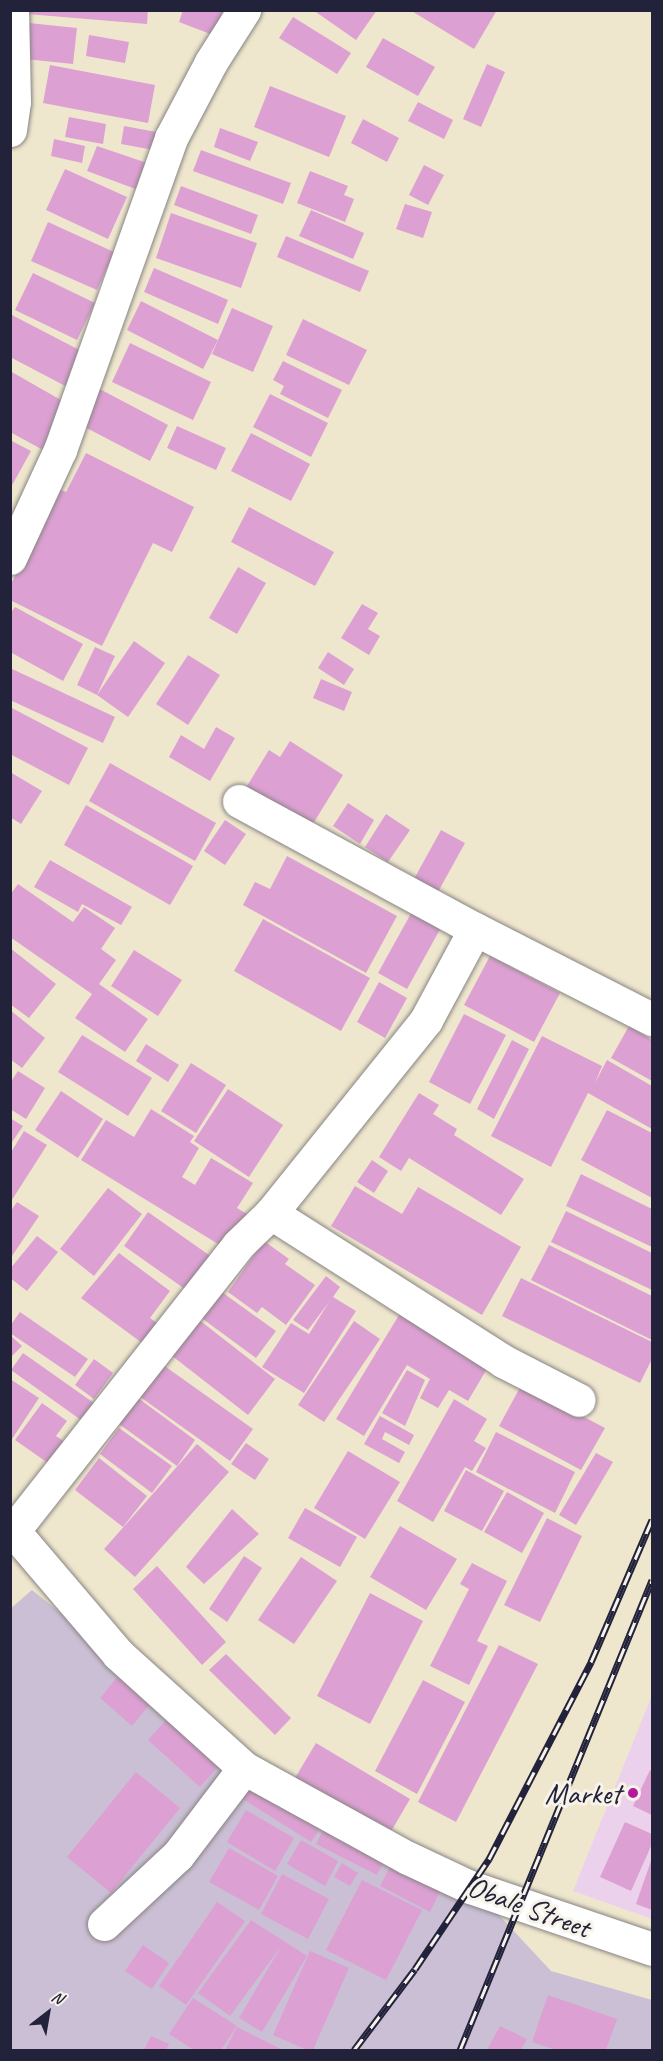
<!DOCTYPE html>
<html>
<head>
<meta charset="utf-8">
<style>
	body { margin:0 }
	#map { position:relative; width:663px; height:2061px; overflow:hidden; background:#efe7cd; font-family:Caveat,sans-serif }
	div>[style] { position:absolute }
	[style*='--x'] { left:calc(var(--x)*1px); top:calc(var(--y)*1px); width:calc(var(--w)*1px); rotate:calc(var(--a)*1deg) }
	.built>* { inset:0; background:#ebd1eb }
	.industrial>* { inset:0; background:#cbbfd5 }
	.building>* { inset:0; background:#dda0d3 }
	.roads { filter:drop-shadow(0 0 2px #888484) drop-shadow(0 0 2px #888484) }
	.minor>* { height:33px; margin:-16.5px; padding:0 16.5px; transform-origin:16.5px; border-radius:16.5px; background:#fff }
	.rail>* { height:7px; margin-top:-3.5px; transform-origin:0; background:repeating-linear-gradient(90deg,#f7f3e8 0 14px,#22223b 0 28px); box-sizing:border-box; border-block:2px solid #22223b }
	.dots>* { width:16px; height:16px; translate:-50% -50%; box-sizing:border-box; border:3px solid #f7f3e8; border-radius:50% }
	span { translate:-50% -50%; white-space:nowrap; text-align:center; line-height:1.15; -webkit-text-stroke:6px #f7f3e8; paint-order:stroke }
	.poi-label { font-size:30px; color:#22223b }
	.right { translate:-100% -50%; text-align:right }
	.street-label { font-size:30px; color:#22223b }
	.frame { position:absolute; inset:0; border:12px solid #22223b; pointer-events:none }
	.north { position:absolute; left:18px; top:1983px; width:60px; height:60px; -webkit-text-stroke:4px #f7f3e8; paint-order:stroke; rotate:31deg; font-size:16px; font-weight:700; line-height:24px; text-align:center; color:#22223b }
	.north::after { content:''; display:block; margin:auto; width:21px; height:27px; background:#22223b; clip-path:polygon(50% 0,100% 100%,50% 72%,0 100%) }
</style>
</head>
<body>
<div id="map">
	<div class="built">
		<i style="clip-path:polygon(652px 1695px,652px 1919px,573px 1891px)"></i>
	</div>
	<div class="industrial">
		<i style="clip-path:polygon(32px 1590px,237px 1755px,472px 1886px,551px 1971px,652px 2000px,652px 2050px,11px 2050px,10px 1609px)"></i>
	</div>
	<div class="building">
		<i style="clip-path:polygon(27px 10px,148px 10px,147px 24px,27px 14px)"></i>
		<i style="clip-path:polygon(183px 10px,223px 10px,213px 35px,179px 22px)"></i>
		<i style="clip-path:polygon(313px 10px,377px 10px,356px 40px)"></i>
		<i style="clip-path:polygon(410px 10px,497px 10px,474px 49px)"></i>
		<i style="clip-path:polygon(293px 17px,351px 53px,337px 74px,279px 38px)"></i>
		<i style="clip-path:polygon(29px 23px,77px 28px,73px 64px,25px 59px)"></i>
		<i style="clip-path:polygon(89px 35px,129px 42px,125px 63px,86px 56px)"></i>
		<i style="clip-path:polygon(383px 38px,435px 67px,418px 96px,366px 67px)"></i>
		<i style="clip-path:polygon(487px 64px,505px 72px,481px 127px,463px 119px)"></i>
		<i style="clip-path:polygon(50px 65px,155px 85px,148px 123px,43px 103px)"></i>
		<i style="clip-path:polygon(270px 86px,346px 116px,329px 157px,254px 127px)"></i>
		<i style="clip-path:polygon(418px 102px,453px 120px,444px 139px,408px 121px)"></i>
		<i style="clip-path:polygon(69px 117px,106px 124px,103px 144px,65px 137px)"></i>
		<i style="clip-path:polygon(363px 119px,399px 138px,387px 162px,351px 143px)"></i>
		<i style="clip-path:polygon(124px 126px,162px 133px,159px 151px,121px 144px)"></i>
		<i style="clip-path:polygon(220px 128px,258px 142px,250px 161px,214px 147px)"></i>
		<i style="clip-path:polygon(54px 139px,85px 146px,82px 163px,51px 156px)"></i>
		<i style="clip-path:polygon(97px 146px,150px 164px,141px 191px,87px 171px)"></i>
		<i style="clip-path:polygon(201px 150px,291px 183px,283px 204px,193px 171px)"></i>
		<i style="clip-path:polygon(424px 165px,444px 175px,428px 205px,409px 195px)"></i>
		<i style="clip-path:polygon(65px 169px,127px 197px,108px 239px,46px 210px)"></i>
		<i style="clip-path:polygon(310px 171px,348px 186px,344px 195px,354px 199px,345px 222px,297px 203px)"></i>
		<i style="clip-path:polygon(181px 186px,258px 215px,251px 234px,174px 205px)"></i>
		<i style="clip-path:polygon(405px 204px,432px 212px,423px 238px,396px 229px)"></i>
		<i style="clip-path:polygon(311px 210px,364px 233px,353px 259px,299px 236px)"></i>
		<i style="clip-path:polygon(171px 213px,257px 243px,241px 288px,156px 258px)"></i>
		<i style="clip-path:polygon(48px 222px,114px 252px,97px 290px,31px 261px)"></i>
		<i style="clip-path:polygon(286px 236px,369px 271px,360px 292px,277px 257px)"></i>
		<i style="clip-path:polygon(154px 268px,228px 300px,218px 324px,144px 292px)"></i>
		<i style="clip-path:polygon(33px 273px,95px 303px,77px 340px,15px 310px)"></i>
		<i style="clip-path:polygon(141px 301px,218px 340px,203px 369px,127px 330px)"></i>
		<i style="clip-path:polygon(232px 308px,273px 326px,253px 372px,212px 354px)"></i>
		<i style="clip-path:polygon(10px 314px,89px 355px,71px 389px,10px 357px)"></i>
		<i style="clip-path:polygon(303px 319px,367px 350px,349px 385px,286px 355px)"></i>
		<i style="clip-path:polygon(130px 343px,211px 382px,193px 420px,112px 382px)"></i>
		<i style="clip-path:polygon(283px 361px,342px 390px,328px 418px,280px 394px,284px 386px,273px 380px)"></i>
		<i style="clip-path:polygon(10px 371px,68px 404px,43px 450px,10px 432px)"></i>
		<i style="clip-path:polygon(96px 387px,168px 425px,150px 461px,77px 423px)"></i>
		<i style="clip-path:polygon(270px 394px,328px 423px,311px 457px,253px 427px)"></i>
		<i style="clip-path:polygon(177px 426px,226px 448px,216px 470px,167px 448px)"></i>
		<i style="clip-path:polygon(251px 433px,310px 464px,291px 501px,231px 471px)"></i>
		<i style="clip-path:polygon(10px 440px,31px 451px,10px 489px)"></i>
		<i style="clip-path:polygon(86px 453px,194px 507px,172px 552px,153px 543px,102px 646px,10px 600px,10px 586px,59px 489px,66px 492px)"></i>
		<i style="clip-path:polygon(249px 507px,334px 552px,315px 586px,231px 542px)"></i>
		<i style="clip-path:polygon(238px 567px,266px 583px,237px 634px,209px 618px)"></i>
		<i style="clip-path:polygon(362px 604px,378px 613px,368px 629px,380px 636px,369px 655px,341px 638px)"></i>
		<i style="clip-path:polygon(15px 607px,83px 644px,63px 681px,10px 652px,10px 614px)"></i>
		<i style="clip-path:polygon(134px 641px,165px 663px,128px 717px,97px 695px)"></i>
		<i style="clip-path:polygon(95px 647px,115px 656px,97px 695px,77px 685px)"></i>
		<i style="clip-path:polygon(328px 652px,354px 669px,344px 685px,318px 668px)"></i>
		<i style="clip-path:polygon(188px 655px,220px 675px,188px 725px,156px 704px)"></i>
		<i style="clip-path:polygon(10px 668px,115px 717px,103px 743px,10px 700px)"></i>
		<i style="clip-path:polygon(321px 679px,352px 692px,344px 711px,313px 698px)"></i>
		<i style="clip-path:polygon(10px 707px,88px 748px,69px 785px,10px 754px)"></i>
		<i style="clip-path:polygon(216px 727px,235px 738px,210px 781px,169px 757px,181px 735px,204px 749px)"></i>
		<i style="clip-path:polygon(290px 741px,343px 775px,308px 832px,244px 791px,269px 750px,280px 757px)"></i>
		<i style="clip-path:polygon(110px 763px,216px 823px,195px 861px,89px 801px)"></i>
		<i style="clip-path:polygon(10px 772px,42px 791px,21px 824px,10px 817px)"></i>
		<i style="clip-path:polygon(348px 803px,374px 820px,360px 844px,333px 826px)"></i>
		<i style="clip-path:polygon(86px 805px,193px 866px,170px 905px,64px 845px)"></i>
		<i style="clip-path:polygon(386px 814px,410px 830px,388px 862px,365px 847px)"></i>
		<i style="clip-path:polygon(225px 820px,246px 834px,225px 865px,204px 851px)"></i>
		<i style="clip-path:polygon(441px 830px,465px 843px,433px 901px,409px 888px)"></i>
		<i style="clip-path:polygon(287px 856px,397px 916px,366px 973px,243px 905px,255px 882px,270px 889px)"></i>
		<i style="clip-path:polygon(50px 860px,132px 907px,121px 925px,82px 904px,78px 912px,34px 887px)"></i>
		<i style="clip-path:polygon(18px 884px,73px 922px,84px 907px,115px 928px,101px 949px,116px 960px,99px 984px,148px 1019px,125px 1052px,75px 1018px,92px 994px,10px 937px,10px 895px)"></i>
		<i style="clip-path:polygon(414px 908px,443px 924px,407px 989px,378px 973px)"></i>
		<i style="clip-path:polygon(263px 919px,370px 978px,341px 1031px,234px 971px)"></i>
		<i style="clip-path:polygon(10px 948px,56px 984px,29px 1018px,10px 1004px)"></i>
		<i style="clip-path:polygon(134px 950px,182px 980px,158px 1016px,111px 986px)"></i>
		<i style="clip-path:polygon(490px 956px,560px 993px,534px 1042px,464px 1005px)"></i>
		<i style="clip-path:polygon(379px 982px,407px 998px,385px 1038px,357px 1022px)"></i>
		<i style="clip-path:polygon(10px 1010px,45px 1038px,22px 1068px,10px 1059px)"></i>
		<i style="clip-path:polygon(464px 1014px,506px 1035px,470px 1104px,429px 1082px)"></i>
		<i style="clip-path:polygon(629px 1026px,652px 1040px,652px 1081px,611px 1058px)"></i>
		<i style="clip-path:polygon(82px 1035px,152px 1078px,128px 1116px,58px 1072px)"></i>
		<i style="clip-path:polygon(542px 1036px,602px 1066px,595px 1083px,607px 1060px,652px 1086px,652px 1129px,588px 1093px,551px 1167px,491px 1136px)"></i>
		<i style="clip-path:polygon(512px 1040px,529px 1049px,494px 1119px,477px 1109px)"></i>
		<i style="clip-path:polygon(146px 1044px,179px 1065px,168px 1082px,136px 1061px)"></i>
		<i style="clip-path:polygon(191px 1063px,226px 1085px,196px 1133px,161px 1111px)"></i>
		<i style="clip-path:polygon(18px 1071px,45px 1088px,26px 1119px,10px 1109px,10px 1083px)"></i>
		<i style="clip-path:polygon(228px 1089px,283px 1125px,249px 1177px,194px 1141px)"></i>
		<i style="clip-path:polygon(61px 1091px,103px 1119px,78px 1158px,35px 1130px)"></i>
		<i style="clip-path:polygon(419px 1093px,439px 1105px,433px 1114px,457px 1129px,454px 1135px,524px 1179px,501px 1215px,409px 1158px,401px 1171px,379px 1157px)"></i>
		<i style="clip-path:polygon(151px 1109px,194px 1136px,190px 1142px,199px 1148px,182px 1177px,195px 1185px,211px 1158px,253px 1183px,237px 1208px,252px 1217px,223px 1247px,81px 1160px,106px 1120px,134px 1137px)"></i>
		<i style="clip-path:polygon(607px 1110px,652px 1133px,652px 1198px,581px 1160px)"></i>
		<i style="clip-path:polygon(10px 1118px,23px 1126px,10px 1145px)"></i>
		<i style="clip-path:polygon(24px 1131px,47px 1145px,10px 1203px,10px 1154px)"></i>
		<i style="clip-path:polygon(372px 1160px,388px 1171px,374px 1193px,357px 1182px)"></i>
		<i style="clip-path:polygon(581px 1174px,652px 1209px,652px 1247px,566px 1206px)"></i>
		<i style="clip-path:polygon(355px 1186px,402px 1214px,418px 1187px,521px 1247px,482px 1315px,331px 1226px)"></i>
		<i style="clip-path:polygon(108px 1188px,142px 1214px,94px 1276px,60px 1249px)"></i>
		<i style="clip-path:polygon(17px 1202px,39px 1216px,10px 1259px,10px 1212px)"></i>
		<i style="clip-path:polygon(566px 1211px,652px 1253px,652px 1290px,551px 1242px)"></i>
		<i style="clip-path:polygon(148px 1212px,216px 1260px,192px 1294px,124px 1246px)"></i>
		<i style="clip-path:polygon(37px 1236px,58px 1252px,27px 1291px,10px 1278px,10px 1269px)"></i>
		<i style="clip-path:polygon(264px 1241px,289px 1259px,285px 1264px,315px 1285px,286px 1325px,262px 1307px,257px 1313px,228px 1292px)"></i>
		<i style="clip-path:polygon(549px 1245px,652px 1296px,652px 1340px,531px 1280px)"></i>
		<i style="clip-path:polygon(119px 1253px,170px 1291px,150px 1318px,168px 1331px,153px 1351px,81px 1298px)"></i>
		<i style="clip-path:polygon(326px 1276px,340px 1287px,333px 1297px,356px 1311px,304px 1393px,262px 1367px,291px 1323px,309px 1334px,329px 1302px,308px 1330px,293px 1320px)"></i>
		<i style="clip-path:polygon(521px 1278px,652px 1342px,652px 1359px,640px 1383px,502px 1316px)"></i>
		<i style="clip-path:polygon(212px 1285px,276px 1331px,256px 1358px,192px 1311px)"></i>
		<i style="clip-path:polygon(20px 1312px,88px 1359px,75px 1377px,10px 1333px,10px 1326px)"></i>
		<i style="clip-path:polygon(189px 1312px,275px 1379px,248px 1415px,162px 1348px)"></i>
		<i style="clip-path:polygon(399px 1315px,488px 1367px,468px 1401px,449px 1390px,438px 1408px,420px 1398px,430px 1379px,407px 1365px,364px 1436px,336px 1419px)"></i>
		<i style="clip-path:polygon(354px 1321px,380px 1339px,324px 1422px,298px 1405px)"></i>
		<i style="clip-path:polygon(10px 1335px,22px 1346px,10px 1358px)"></i>
		<i style="clip-path:polygon(23px 1353px,101px 1408px,88px 1425px,11px 1370px)"></i>
		<i style="clip-path:polygon(94px 1359px,113px 1373px,94px 1399px,75px 1385px)"></i>
		<i style="clip-path:polygon(159px 1362px,253px 1429px,230px 1461px,136px 1394px)"></i>
		<i style="clip-path:polygon(407px 1370px,425px 1380px,405px 1426px,382px 1413px)"></i>
		<i style="clip-path:polygon(10px 1379px,39px 1398px,10px 1442px)"></i>
		<i style="clip-path:polygon(522px 1384px,605px 1428px,581px 1470px,499px 1426px)"></i>
		<i style="clip-path:polygon(138px 1398px,195px 1440px,177px 1466px,119px 1424px)"></i>
		<i style="clip-path:polygon(454px 1399px,487px 1419px,474px 1441px,486px 1448px,472px 1471px,465px 1467px,433px 1522px,397px 1501px)"></i>
		<i style="clip-path:polygon(42px 1403px,67px 1421px,56px 1436px,74px 1448px,58px 1470px,15px 1440px)"></i>
		<i style="clip-path:polygon(380px 1416px,414px 1435px,409px 1445px,385px 1432px,382px 1439px,405px 1452px,399px 1463px,364px 1444px)"></i>
		<i style="clip-path:polygon(119px 1428px,172px 1466px,152px 1493px,100px 1454px)"></i>
		<i style="clip-path:polygon(496px 1432px,575px 1472px,555px 1513px,476px 1472px)"></i>
		<i style="clip-path:polygon(246px 1443px,269px 1459px,255px 1480px,231px 1464px)"></i>
		<i style="clip-path:polygon(197px 1444px,229px 1472px,135px 1577px,104px 1549px)"></i>
		<i style="clip-path:polygon(348px 1451px,400px 1482px,365px 1539px,314px 1508px)"></i>
		<i style="clip-path:polygon(596px 1453px,613px 1462px,576px 1525px,559px 1515px)"></i>
		<i style="clip-path:polygon(99px 1458px,147px 1496px,123px 1527px,75px 1490px)"></i>
		<i style="clip-path:polygon(466px 1470px,504px 1491px,482px 1531px,444px 1511px)"></i>
		<i style="clip-path:polygon(507px 1492px,544px 1513px,522px 1553px,484px 1532px)"></i>
		<i style="clip-path:polygon(305px 1508px,357px 1537px,340px 1567px,288px 1538px)"></i>
		<i style="clip-path:polygon(232px 1509px,259px 1534px,204px 1584px,186px 1567px)"></i>
		<i style="clip-path:polygon(547px 1518px,582px 1536px,540px 1622px,504px 1605px)"></i>
		<i style="clip-path:polygon(400px 1526px,457px 1559px,426px 1610px,370px 1577px)"></i>
		<i style="clip-path:polygon(244px 1556px,262px 1568px,227px 1622px,209px 1609px)"></i>
		<i style="clip-path:polygon(301px 1557px,337px 1581px,294px 1644px,258px 1620px)"></i>
		<i style="clip-path:polygon(472px 1563px,507px 1581px,477px 1641px,488px 1646px,469px 1685px,430px 1666px,469px 1589px,460px 1584px)"></i>
		<i style="clip-path:polygon(157px 1566px,226px 1642px,202px 1665px,133px 1589px)"></i>
		<i style="clip-path:polygon(370px 1593px,423px 1621px,370px 1724px,317px 1696px)"></i>
		<i style="clip-path:polygon(499px 1645px,538px 1664px,456px 1822px,418px 1802px)"></i>
		<i style="clip-path:polygon(226px 1654px,291px 1718px,275px 1735px,209px 1670px)"></i>
		<i style="clip-path:polygon(119px 1675px,151px 1703px,132px 1726px,100px 1698px)"></i>
		<i style="clip-path:polygon(423px 1680px,465px 1702px,417px 1794px,375px 1771px)"></i>
		<i style="clip-path:polygon(167px 1719px,219px 1766px,200px 1787px,148px 1740px)"></i>
		<i style="clip-path:polygon(316px 1743px,410px 1799px,386px 1840px,292px 1783px)"></i>
		<i style="clip-path:polygon(650px 1770px,652px 1771px,652px 1815px,633px 1806px)"></i>
		<i style="clip-path:polygon(136px 1772px,180px 1808px,111px 1893px,67px 1857px)"></i>
		<i style="clip-path:polygon(256px 1777px,325px 1821px,311px 1842px,243px 1799px)"></i>
		<i style="clip-path:polygon(246px 1810px,294px 1838px,275px 1871px,227px 1842px)"></i>
		<i style="clip-path:polygon(625px 1822px,652px 1834px,652px 1844px,631px 1891px,600px 1877px)"></i>
		<i style="clip-path:polygon(327px 1823px,388px 1854px,377px 1875px,316px 1844px)"></i>
		<i style="clip-path:polygon(301px 1840px,338px 1861px,325px 1886px,287px 1864px)"></i>
		<i style="clip-path:polygon(229px 1848px,278px 1876px,259px 1910px,209px 1882px)"></i>
		<i style="clip-path:polygon(395px 1858px,444px 1883px,430px 1912px,380px 1886px)"></i>
		<i style="clip-path:polygon(652px 1858px,652px 1910px,636px 1904px)"></i>
		<i style="clip-path:polygon(342px 1863px,358px 1873px,350px 1886px,334px 1877px)"></i>
		<i style="clip-path:polygon(282px 1874px,329px 1899px,308px 1939px,261px 1914px)"></i>
		<i style="clip-path:polygon(362px 1880px,422px 1910px,386px 1980px,326px 1950px)"></i>
		<i style="clip-path:polygon(217px 1902px,245px 1921px,186px 2005px,159px 1986px)"></i>
		<i style="clip-path:polygon(251px 1920px,307px 1956px,262px 2032px,239px 2018px,282px 1945px,230px 2016px,198px 1993px)"></i>
		<i style="clip-path:polygon(143px 1945px,169px 1963px,152px 1989px,125px 1971px)"></i>
		<i style="clip-path:polygon(310px 1951px,349px 1968px,313px 2050px,307px 2050px,273px 2035px)"></i>
		<i style="clip-path:polygon(548px 1995px,617px 2019px,606px 2050px,556px 2050px,532px 2042px)"></i>
		<i style="clip-path:polygon(193px 1998px,237px 2026px,221px 2050px,194px 2050px,169px 2034px)"></i>
		<i style="clip-path:polygon(500px 2026px,527px 2039px,521px 2050px,487px 2050px)"></i>
		<i style="clip-path:polygon(237px 2027px,283px 2050px,225px 2050px)"></i>
		<i style="clip-path:polygon(151px 2036px,169px 2044px,166px 2050px,144px 2050px)"></i>
	</div>
	<div class="roads">
		<div class="minor">
			<i style="--x:10;--y:130;--w:28;--a:-82"></i>
			<i style="--x:14;--y:102;--w:92;--a:-91.2"></i>
			<i style="--x:10;--y:558;--w:119;--a:-65.2"></i>
			<i style="--x:60;--y:450;--w:331;--a:-70.4"></i>
			<i style="--x:171;--y:138;--w:86;--a:-62.2"></i>
			<i style="--x:211;--y:62;--w:62;--a:-57.6"></i>
			<i style="--x:239;--y:801;--w:268;--a:28.5"></i>
			<i style="--x:475;--y:929;--w:199;--a:27"></i>
			<i style="--x:271;--y:1213;--w:275;--a:32.5"></i>
			<i style="--x:503;--y:1361;--w:85;--a:27.2"></i>
			<i style="--x:10;--y:1527;--w:167;--a:49.6"></i>
			<i style="--x:118;--y:1654;--w:170;--a:42.1"></i>
			<i style="--x:244;--y:1768;--w:187;--a:28.8"></i>
			<i style="--x:408;--y:1858;--w:68;--a:25.1"></i>
			<i style="--x:470;--y:1887;--w:192;--a:18.8"></i>
			<i style="--x:10;--y:1535;--w:369;--a:-51.8"></i>
			<i style="--x:238;--y:1245;--w:46;--a:-44.1"></i>
			<i style="--x:271;--y:1213;--w:248;--a:-51.2"></i>
			<i style="--x:426;--y:1020;--w:103;--a:-61.7"></i>
			<i style="--x:104;--y:1924;--w:101;--a:-43"></i>
			<i style="--x:178;--y:1855;--w:109;--a:-52.8"></i>
		</div>
	</div>
	<div class="rail">
		<i style="--x:354;--y:2050;--w:101;--a:-53"></i>
		<i style="--x:415;--y:1969;--w:133;--a:-56.1"></i>
		<i style="--x:489;--y:1859;--w:222;--a:-62.6"></i>
		<i style="--x:591;--y:1662;--w:155;--a:-66.8"></i>
		<i style="--x:460;--y:2050;--w:508;--a:-67.78"></i>
	</div>
	<div class="dots">
		<i style="left:633px;top:1793px;background:#b5179e"></i>
	</div>
	<div class="poi-label">
		<span class="right" style="left:621px;top:1793px">Market</span>
	</div>
	<div class="street-label">
		<span style="left:529px;top:1907px;rotate:20deg">Obale Street</span>
	</div>
	<div class="frame"></div>
	<div class="north">N</div>
</div>
</body>
</html>
